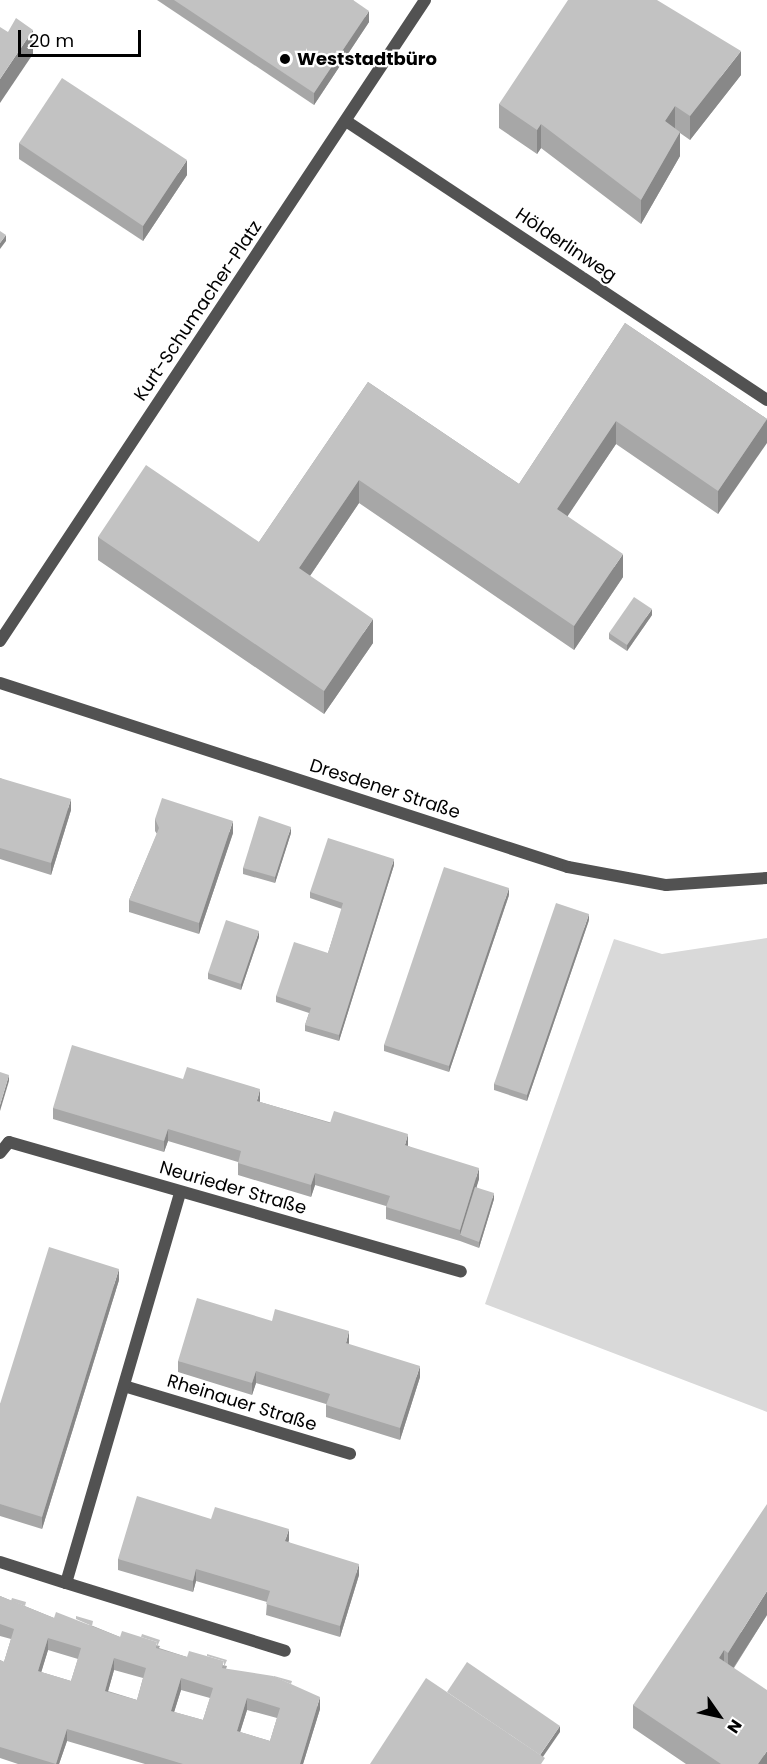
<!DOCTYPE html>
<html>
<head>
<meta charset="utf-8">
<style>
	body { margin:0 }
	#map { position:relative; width:767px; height:1764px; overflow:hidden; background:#fff; font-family:Poppins,sans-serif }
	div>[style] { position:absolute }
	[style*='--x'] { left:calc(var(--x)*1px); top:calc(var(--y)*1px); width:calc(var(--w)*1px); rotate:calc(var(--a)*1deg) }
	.green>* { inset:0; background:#d9d9d9 }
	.minor>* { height:12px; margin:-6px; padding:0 6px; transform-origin:6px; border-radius:6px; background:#525252 }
	.wall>* { inset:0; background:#a7a7a7 }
	.shaded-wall>* { inset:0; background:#888 }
	.building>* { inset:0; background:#c2c2c2 }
	.dots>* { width:16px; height:16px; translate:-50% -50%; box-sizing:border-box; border:3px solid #fff; border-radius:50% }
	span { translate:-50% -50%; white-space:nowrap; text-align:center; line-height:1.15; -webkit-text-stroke:4.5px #fff; paint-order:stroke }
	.poi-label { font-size:18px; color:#000; font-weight:700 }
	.left { translate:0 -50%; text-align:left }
	.street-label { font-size:18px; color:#000 }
	.north { position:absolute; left:689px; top:1686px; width:60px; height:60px; -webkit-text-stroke:4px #fff; paint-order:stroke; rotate:124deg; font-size:16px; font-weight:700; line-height:24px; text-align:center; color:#000 }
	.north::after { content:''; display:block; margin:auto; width:21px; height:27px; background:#000; clip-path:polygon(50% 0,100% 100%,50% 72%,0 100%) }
	.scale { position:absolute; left:18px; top:30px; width:123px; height:27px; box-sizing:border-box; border:3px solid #000; border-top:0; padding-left:8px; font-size:18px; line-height:21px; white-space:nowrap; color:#000; -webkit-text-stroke:4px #fff; paint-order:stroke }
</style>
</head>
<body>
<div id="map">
	<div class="green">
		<i style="clip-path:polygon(767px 938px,767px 1412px,485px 1304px,614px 939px,662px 954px)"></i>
	</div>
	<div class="minor">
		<i style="--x:346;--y:121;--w:505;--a:33.53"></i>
		<i style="--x:0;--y:641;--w:769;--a:-56.45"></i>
		<i style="--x:0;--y:683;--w:597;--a:17.95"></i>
		<i style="--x:568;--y:867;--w:100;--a:10.4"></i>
		<i style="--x:666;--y:885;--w:101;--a:-4"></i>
		<i style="--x:0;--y:1153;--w:14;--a:-51"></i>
		<i style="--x:9;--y:1142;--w:470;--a:16"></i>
		<i style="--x:124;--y:1386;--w:236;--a:16.7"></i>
		<i style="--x:0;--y:1562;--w:69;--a:17.7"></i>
		<i style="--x:66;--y:1583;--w:407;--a:-73.7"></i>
		<i style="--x:66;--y:1583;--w:229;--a:17.2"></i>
	</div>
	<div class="wall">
		<i style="clip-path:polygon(157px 0,353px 0,369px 22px,314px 105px)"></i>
		<i style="clip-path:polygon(741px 75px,690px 140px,680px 133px,680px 156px,641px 224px,541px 148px,537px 154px,499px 128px,499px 104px)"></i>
		<i style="clip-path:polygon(19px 143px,187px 175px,143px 241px,19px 159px)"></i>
		<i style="clip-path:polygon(625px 323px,767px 419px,718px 514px,616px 444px,567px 516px,623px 577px,574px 650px,359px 503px,310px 576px,373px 643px,324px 714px,98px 560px,98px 537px,259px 542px,368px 382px,519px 484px)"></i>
		<i style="clip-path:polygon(652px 615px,627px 651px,609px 639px,609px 633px)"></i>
		<i style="clip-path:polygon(0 778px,71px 810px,51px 875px,0 859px)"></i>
		<i style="clip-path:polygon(155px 819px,233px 833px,199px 934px,129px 912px,129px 900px,157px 834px,155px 831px)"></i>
		<i style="clip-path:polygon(291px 833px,275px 883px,243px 874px,243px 868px)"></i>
		<i style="clip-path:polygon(394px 865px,339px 1041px,305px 1031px,305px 1025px,309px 1013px,276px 1002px,276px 996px,328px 953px,342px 909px,310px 898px,310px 892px)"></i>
		<i style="clip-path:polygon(509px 895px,449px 1072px,384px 1051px,384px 1045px)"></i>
		<i style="clip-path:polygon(589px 920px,527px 1101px,494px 1090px,494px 1084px)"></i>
		<i style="clip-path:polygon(259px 937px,241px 990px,208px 979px,208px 973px)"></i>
		<i style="clip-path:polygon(183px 1079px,260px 1100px,260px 1102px,408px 1145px,408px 1146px,479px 1179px,476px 1187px,494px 1199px,479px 1248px,460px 1241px,386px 1219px,386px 1206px,315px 1185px,311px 1197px,238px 1175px,238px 1162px,168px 1141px,164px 1152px,53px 1119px,53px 1108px)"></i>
		<i style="clip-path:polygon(119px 1280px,42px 1529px,0 1516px,0 1404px)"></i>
		<i style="clip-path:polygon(178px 1361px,420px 1377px,400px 1440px,326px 1417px,326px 1404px,256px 1383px,252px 1395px,178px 1372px)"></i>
		<i style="clip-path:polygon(211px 1519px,289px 1540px,288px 1542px,359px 1575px,340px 1637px,266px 1615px,267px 1602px,196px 1581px,193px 1592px,118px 1570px,118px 1559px)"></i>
		<i style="clip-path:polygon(evenodd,0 1596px,54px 1618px,93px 1626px,120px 1637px,160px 1646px,159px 1648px,187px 1657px,227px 1666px,226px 1669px,292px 1685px,320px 1709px,303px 1764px,145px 1764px,67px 1741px,59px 1764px,18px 1764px,0 1758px,0 1660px,4px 1662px,11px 1639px,0 1636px,0 1596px,48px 1650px,78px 1659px,71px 1681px,41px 1672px,48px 1650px,0 1596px,114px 1670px,143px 1678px,137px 1700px,108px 1691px,114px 1670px,0 1596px,181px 1690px,210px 1698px,203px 1720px,174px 1712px,181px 1690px,0 1596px,247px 1710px,277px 1718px,270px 1741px,240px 1732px,247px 1710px)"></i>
		<i style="clip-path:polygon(767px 1615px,734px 1668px,767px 1764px,686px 1764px,633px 1728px,633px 1705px)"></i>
	</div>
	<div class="shaded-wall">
		<i style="clip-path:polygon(369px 11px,369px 22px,314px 105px,314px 93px)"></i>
		<i style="clip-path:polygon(33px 30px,33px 54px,0 103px,0 79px)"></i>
		<i style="clip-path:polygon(741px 51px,741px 75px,690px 140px,690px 116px)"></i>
		<i style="clip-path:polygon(675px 106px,675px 130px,665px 121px)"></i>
		<i style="clip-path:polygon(541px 124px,541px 148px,537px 154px,537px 130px)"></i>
		<i style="clip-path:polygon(680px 132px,680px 156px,641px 224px,641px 200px)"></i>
		<i style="clip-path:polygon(187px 160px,187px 175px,143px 241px,143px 226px)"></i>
		<i style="clip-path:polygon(6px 235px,6px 241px,0 249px,0 243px)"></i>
		<i style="clip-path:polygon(767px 419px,767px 443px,718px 514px,718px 491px)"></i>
		<i style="clip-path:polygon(616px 421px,616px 444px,557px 532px,557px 509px)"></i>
		<i style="clip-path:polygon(359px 480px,359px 503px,299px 592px,299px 568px)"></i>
		<i style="clip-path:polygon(623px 554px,623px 577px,574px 650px,574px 626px)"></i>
		<i style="clip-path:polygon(652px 609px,652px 615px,627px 651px,627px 645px)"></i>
		<i style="clip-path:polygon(373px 619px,373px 643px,324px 714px,324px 691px)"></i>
		<i style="clip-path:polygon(71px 799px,71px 810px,51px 875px,51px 863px)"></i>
		<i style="clip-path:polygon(233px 821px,233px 833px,199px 934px,199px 923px)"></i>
		<i style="clip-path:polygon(291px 827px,291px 833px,275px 883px,275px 877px)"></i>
		<i style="clip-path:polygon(394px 859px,394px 865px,339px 1041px,339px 1035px)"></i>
		<i style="clip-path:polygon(509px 888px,509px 895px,449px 1072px,449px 1066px)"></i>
		<i style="clip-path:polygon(589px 914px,589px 920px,527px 1101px,527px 1095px)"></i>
		<i style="clip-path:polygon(259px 931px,259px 937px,241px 990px,241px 984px)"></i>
		<i style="clip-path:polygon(9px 1075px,9px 1081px,0 1111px,0 1105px)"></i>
		<i style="clip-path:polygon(260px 1089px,260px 1100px,257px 1112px,257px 1101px)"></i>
		<i style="clip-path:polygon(168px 1129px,168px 1141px,164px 1152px,164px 1141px)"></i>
		<i style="clip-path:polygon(408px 1134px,408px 1145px,405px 1157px,405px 1145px)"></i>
		<i style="clip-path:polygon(479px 1168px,479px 1179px,462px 1236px,460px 1235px,460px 1230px)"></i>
		<i style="clip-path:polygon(315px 1173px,315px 1185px,311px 1197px,311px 1185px)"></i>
		<i style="clip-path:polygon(494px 1193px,494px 1199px,479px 1248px,479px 1242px)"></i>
		<i style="clip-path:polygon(119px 1269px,119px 1280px,42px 1529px,42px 1517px)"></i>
		<i style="clip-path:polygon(349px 1331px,349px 1343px,346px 1354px,346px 1343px)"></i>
		<i style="clip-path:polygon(420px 1366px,420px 1377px,400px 1440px,400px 1428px)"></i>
		<i style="clip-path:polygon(256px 1371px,256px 1383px,252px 1395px,252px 1383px)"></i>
		<i style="clip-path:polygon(289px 1529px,289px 1540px,285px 1553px,285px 1541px)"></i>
		<i style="clip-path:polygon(359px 1564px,359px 1575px,340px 1637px,340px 1626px)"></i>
		<i style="clip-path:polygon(196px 1569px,196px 1581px,193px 1592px,193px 1581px)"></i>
		<i style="clip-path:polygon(767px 1591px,767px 1615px,728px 1676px,728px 1653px)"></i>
		<i style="clip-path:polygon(48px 1638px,48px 1650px,38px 1683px,38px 1671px)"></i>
		<i style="clip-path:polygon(724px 1650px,724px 1674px,719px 1658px)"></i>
		<i style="clip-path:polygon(114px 1658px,114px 1670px,105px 1702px,105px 1691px)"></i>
		<i style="clip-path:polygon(181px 1678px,181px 1690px,171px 1722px,171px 1711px)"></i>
		<i style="clip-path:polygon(320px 1697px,320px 1709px,303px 1764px,300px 1764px)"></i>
		<i style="clip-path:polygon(247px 1698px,247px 1710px,237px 1742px,237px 1731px)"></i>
		<i style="clip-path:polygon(560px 1726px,560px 1732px,538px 1764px,534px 1764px)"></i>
		<i style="clip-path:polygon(67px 1729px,67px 1741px,59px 1764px,56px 1764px)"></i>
		<i style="clip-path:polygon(767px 1751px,767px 1764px,758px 1764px)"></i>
	</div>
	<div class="building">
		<i style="clip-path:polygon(174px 0,353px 0,369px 11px,314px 93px)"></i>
		<i style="clip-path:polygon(568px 0,657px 0,741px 51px,690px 116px,675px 106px,665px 121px,680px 132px,641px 200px,541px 124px,537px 130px,499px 104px)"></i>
		<i style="clip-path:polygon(16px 18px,33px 30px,0 79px,0 27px,8px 32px)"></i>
		<i style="clip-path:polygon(62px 78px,187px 160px,143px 226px,19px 143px)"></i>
		<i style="clip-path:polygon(0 231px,6px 235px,0 243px)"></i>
		<i style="clip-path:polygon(625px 323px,767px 419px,718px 491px,616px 421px,557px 509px,623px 554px,574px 626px,359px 480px,299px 568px,373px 619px,324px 691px,98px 537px,146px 465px,259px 542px,368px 382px,519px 484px)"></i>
		<i style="clip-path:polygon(634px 597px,652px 609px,627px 645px,609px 633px)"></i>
		<i style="clip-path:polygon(0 778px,71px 799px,51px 863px,0 848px)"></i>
		<i style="clip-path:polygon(162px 798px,233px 821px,199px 923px,129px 900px,159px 828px,155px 819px)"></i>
		<i style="clip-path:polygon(259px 816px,291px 827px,275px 877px,243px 868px)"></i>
		<i style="clip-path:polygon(328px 838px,394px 859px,339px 1035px,305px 1025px,311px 1008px,276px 996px,294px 942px,328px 953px,343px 903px,310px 892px)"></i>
		<i style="clip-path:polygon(444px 867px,509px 888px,449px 1066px,384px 1045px)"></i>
		<i style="clip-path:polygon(556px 903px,589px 914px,527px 1095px,494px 1084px)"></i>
		<i style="clip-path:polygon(226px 920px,259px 931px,241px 984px,208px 973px)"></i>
		<i style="clip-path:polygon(72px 1045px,183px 1079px,187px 1067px,260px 1089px,257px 1101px,330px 1123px,334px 1111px,408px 1134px,405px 1145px,479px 1168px,460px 1230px,386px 1207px,390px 1196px,315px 1173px,311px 1185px,238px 1163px,241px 1151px,168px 1129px,164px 1141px,53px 1108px)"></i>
		<i style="clip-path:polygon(0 1072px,9px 1075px,0 1105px)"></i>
		<i style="clip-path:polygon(475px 1187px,494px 1193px,479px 1242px,460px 1235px)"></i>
		<i style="clip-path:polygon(49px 1247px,119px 1269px,42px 1517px,0 1504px,0 1404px)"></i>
		<i style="clip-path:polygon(197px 1298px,272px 1321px,275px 1309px,349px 1331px,346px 1343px,420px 1366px,400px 1428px,326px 1405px,330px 1394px,256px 1371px,252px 1383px,178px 1361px)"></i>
		<i style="clip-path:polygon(137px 1496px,211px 1519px,215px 1507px,289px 1529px,285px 1541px,359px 1564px,340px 1626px,266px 1604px,270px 1591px,196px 1569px,193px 1581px,118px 1559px)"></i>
		<i style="clip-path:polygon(767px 1504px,767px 1591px,728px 1653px,724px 1650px,719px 1658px,767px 1690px,767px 1751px,758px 1764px,721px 1764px,633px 1705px)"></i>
		<i style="clip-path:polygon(evenodd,0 1596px,54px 1618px,56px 1612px,120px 1637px,122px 1631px,157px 1642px,156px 1648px,187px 1657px,189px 1651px,224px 1661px,222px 1668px,273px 1676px,320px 1697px,300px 1764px,183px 1764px,67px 1729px,56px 1764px,0 1747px,0 1660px,4px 1662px,14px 1629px,0 1624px,0 1596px,48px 1638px,81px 1648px,71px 1681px,38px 1671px,48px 1638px,0 1596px,114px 1658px,146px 1668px,137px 1700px,105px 1691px,114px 1658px,0 1596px,181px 1678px,213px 1688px,203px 1720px,171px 1711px,181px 1678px,0 1596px,247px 1698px,280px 1708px,270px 1741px,237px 1731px,247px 1698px)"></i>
		<i style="clip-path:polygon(12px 1598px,26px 1602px,25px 1606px,11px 1601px)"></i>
		<i style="clip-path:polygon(76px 1616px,93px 1621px,92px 1626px,76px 1619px)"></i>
		<i style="clip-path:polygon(142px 1634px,160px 1640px,157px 1647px,157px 1642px,141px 1637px)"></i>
		<i style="clip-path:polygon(207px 1654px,227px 1660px,224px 1667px,224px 1661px,207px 1656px)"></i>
		<i style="clip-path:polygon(467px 1662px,560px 1726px,540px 1755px,447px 1692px)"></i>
		<i style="clip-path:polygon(274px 1676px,292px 1681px,291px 1684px,274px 1677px)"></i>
		<i style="clip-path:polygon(426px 1678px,545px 1758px,541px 1764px,370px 1764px)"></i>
	</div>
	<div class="dots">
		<i style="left:285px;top:59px;background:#000"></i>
	</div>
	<div class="poi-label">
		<span class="left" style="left:297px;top:59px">Weststadtbüro</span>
	</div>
	<div class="street-label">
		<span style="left:566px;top:245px;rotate:34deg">Hölderlinweg</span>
		<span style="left:198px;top:311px;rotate:-56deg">Kurt-Schumacher-Platz</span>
		<span style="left:385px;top:789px;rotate:18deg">Dresdener Straße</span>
		<span style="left:233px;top:1188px;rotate:16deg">Neurieder Straße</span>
		<span style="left:242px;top:1403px;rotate:17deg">Rheinauer Straße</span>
	</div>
	<div class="north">N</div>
	<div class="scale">20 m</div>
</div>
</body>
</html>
